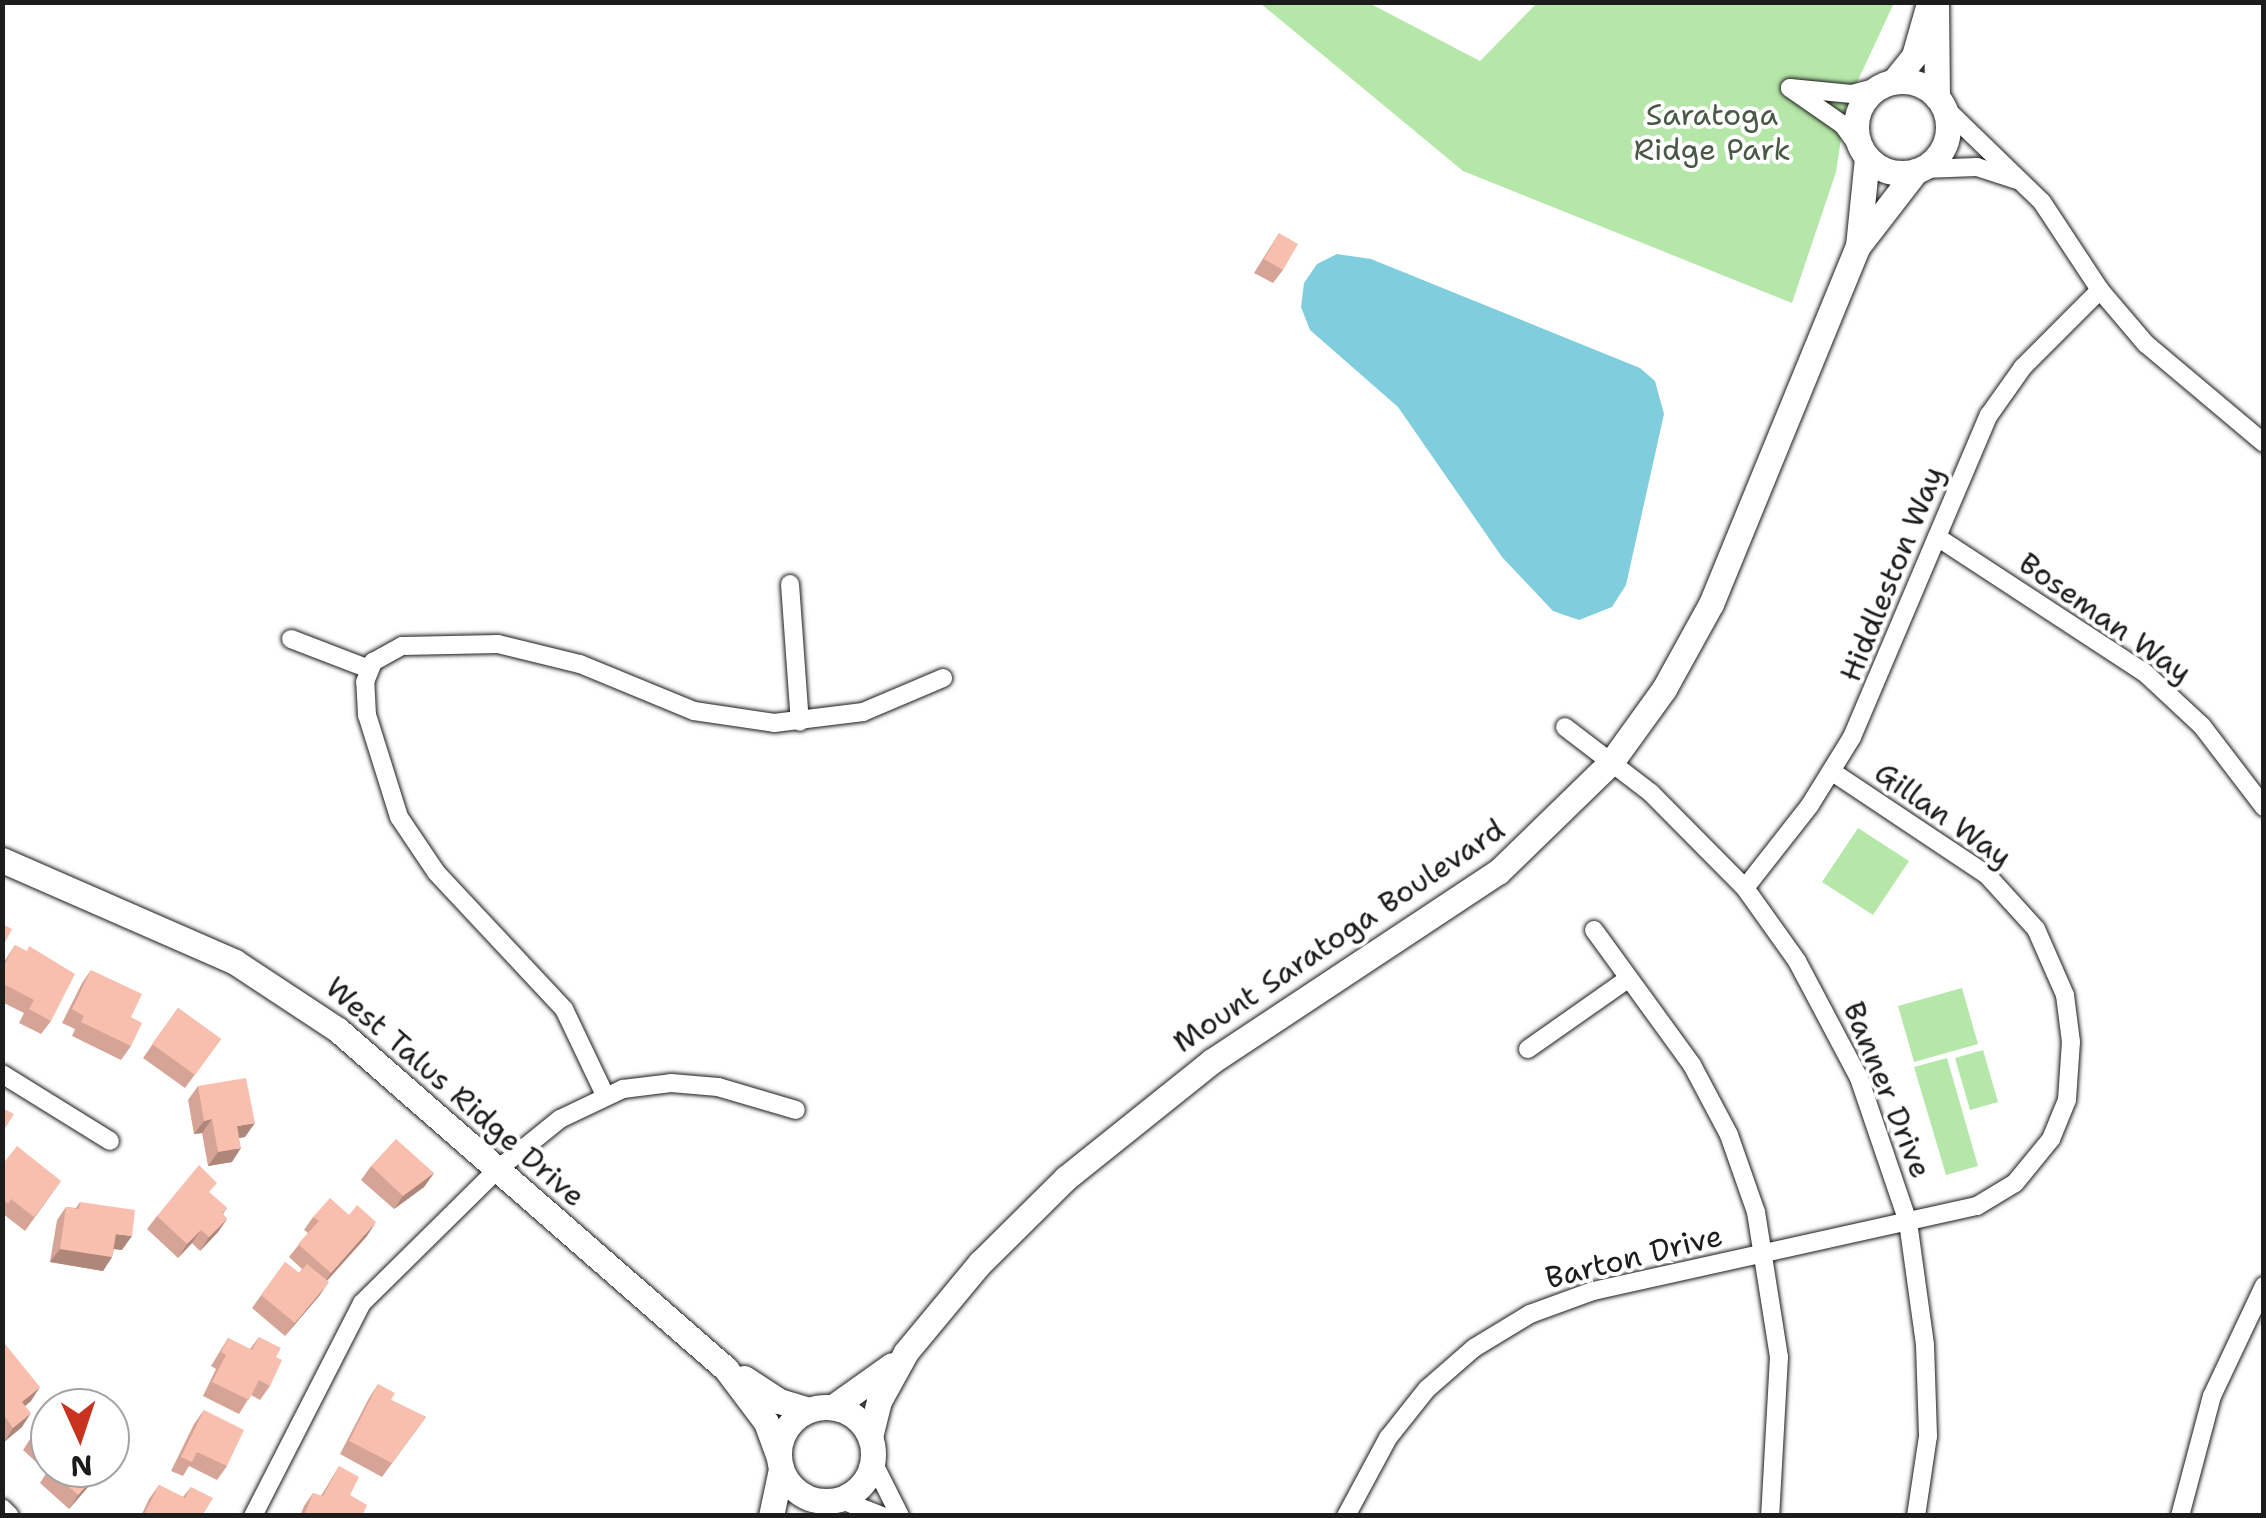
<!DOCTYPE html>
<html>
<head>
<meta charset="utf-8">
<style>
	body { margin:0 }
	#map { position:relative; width:2266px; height:1518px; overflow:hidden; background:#fff; font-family:"Shantell Sans",sans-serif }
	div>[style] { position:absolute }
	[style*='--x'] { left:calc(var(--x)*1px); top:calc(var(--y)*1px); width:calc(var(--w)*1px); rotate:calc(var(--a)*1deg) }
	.green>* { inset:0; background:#b5e7a8 }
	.water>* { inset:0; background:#7fcddd }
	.roads { filter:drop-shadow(0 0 2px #1c1c1c) drop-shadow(0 0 2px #1c1c1c) }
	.street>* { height:18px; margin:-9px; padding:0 9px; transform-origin:9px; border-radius:9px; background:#fff }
	.secondary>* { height:25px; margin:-12.5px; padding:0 12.5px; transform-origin:12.5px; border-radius:12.5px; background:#fff }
	.secondary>.ring { margin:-12.5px; padding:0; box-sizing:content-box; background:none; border:25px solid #fff; border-radius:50% }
	.wall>* { inset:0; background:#d5a496 }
	.shaded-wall>* { inset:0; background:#ae867a }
	.building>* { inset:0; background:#f8bfae }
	span { translate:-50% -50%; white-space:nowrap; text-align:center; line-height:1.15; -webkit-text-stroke:8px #fff; paint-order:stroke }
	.park-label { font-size:30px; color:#4a5946 }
	.street-label { font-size:30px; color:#1c1c1c }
	.frame { position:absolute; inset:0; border:5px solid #1c1c1c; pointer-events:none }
	.north { position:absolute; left:30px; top:1388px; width:100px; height:100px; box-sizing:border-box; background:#fff; border:2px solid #a4a4a4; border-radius:50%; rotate:177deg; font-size:28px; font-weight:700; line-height:40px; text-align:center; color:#1c1c1c }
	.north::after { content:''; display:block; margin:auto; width:35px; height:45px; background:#c8321e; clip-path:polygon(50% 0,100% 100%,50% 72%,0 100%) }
</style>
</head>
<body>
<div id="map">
	<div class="green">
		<i style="clip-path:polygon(1260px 3px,1369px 3px,1480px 61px,1537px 3px,1894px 3px,1846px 106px,1836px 172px,1792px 303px,1463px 171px)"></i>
		<i style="clip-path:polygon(1858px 828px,1909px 861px,1873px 915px,1822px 882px)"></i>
		<i style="clip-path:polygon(1962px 988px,1978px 1044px,1914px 1062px,1898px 1006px)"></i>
		<i style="clip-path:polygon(1983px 1050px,1998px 1102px,1970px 1110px,1955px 1058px)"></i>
		<i style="clip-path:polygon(1947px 1058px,1978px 1166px,1946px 1175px,1914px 1067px)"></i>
	</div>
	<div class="water">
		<i style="clip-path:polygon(1337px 254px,1371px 259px,1640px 368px,1655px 381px,1664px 414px,1626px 585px,1612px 607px,1579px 620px,1553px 611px,1502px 557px,1398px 407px,1310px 330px,1301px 307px,1304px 283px,1317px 264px)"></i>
	</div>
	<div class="roads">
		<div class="street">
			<i style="--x:1790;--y:88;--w:62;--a:5.5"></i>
			<i style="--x:1852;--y:94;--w:31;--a:-15"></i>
			<i style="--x:1790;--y:88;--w:65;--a:34.9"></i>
			<i style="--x:1843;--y:125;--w:29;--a:54"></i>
			<i style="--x:1944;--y:107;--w:136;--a:44.1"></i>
			<i style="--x:2042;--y:202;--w:105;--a:56.6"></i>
			<i style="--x:2100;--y:290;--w:71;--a:49.6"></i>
			<i style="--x:2146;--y:344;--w:154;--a:40"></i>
			<i style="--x:1922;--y:169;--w:55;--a:-2.1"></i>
			<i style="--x:1977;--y:167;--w:42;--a:18"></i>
			<i style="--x:1937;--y:537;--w:249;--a:33.2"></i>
			<i style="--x:2145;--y:673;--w:78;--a:42.9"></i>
			<i style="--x:2202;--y:726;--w:102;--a:52.6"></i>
			<i style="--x:790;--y:584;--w:138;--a:85.9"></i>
			<i style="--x:291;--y:639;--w:84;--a:21"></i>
			<i style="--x:1565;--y:727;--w:108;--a:37.5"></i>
			<i style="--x:1651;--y:793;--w:134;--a:45.3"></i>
			<i style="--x:1745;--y:888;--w:90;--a:54.5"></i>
			<i style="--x:1797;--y:961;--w:132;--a:62.1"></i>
			<i style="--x:1859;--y:1078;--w:152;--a:71.2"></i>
			<i style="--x:1908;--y:1222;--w:124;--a:82.1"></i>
			<i style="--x:1925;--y:1345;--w:91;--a:88.1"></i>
			<i style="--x:1928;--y:1436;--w:81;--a:98.5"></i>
			<i style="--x:1745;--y:888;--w:105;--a:-51.9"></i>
			<i style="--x:1810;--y:805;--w:80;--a:-58.3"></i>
			<i style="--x:1852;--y:737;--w:350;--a:-67"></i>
			<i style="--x:1989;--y:415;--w:59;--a:-54.7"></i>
			<i style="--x:2023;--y:367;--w:109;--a:-45"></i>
			<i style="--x:1594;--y:930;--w:167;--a:54"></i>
			<i style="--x:1692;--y:1065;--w:79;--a:62.1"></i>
			<i style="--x:1729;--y:1135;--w:82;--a:70.7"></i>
			<i style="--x:1756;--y:1212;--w:147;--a:81"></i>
			<i style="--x:1779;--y:1357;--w:159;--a:93.2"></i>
			<i style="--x:1528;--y:1049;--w:123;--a:-35.1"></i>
			<i style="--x:2;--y:1074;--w:127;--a:31.8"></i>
			<i style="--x:605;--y:1095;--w:95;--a:-115.5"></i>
			<i style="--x:564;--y:1009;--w:187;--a:-133.1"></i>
			<i style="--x:436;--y:872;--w:66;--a:-123.9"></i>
			<i style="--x:399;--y:817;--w:107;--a:-107.4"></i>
			<i style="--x:367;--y:715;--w:33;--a:-93"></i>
			<i style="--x:365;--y:682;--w:22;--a:-68"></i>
			<i style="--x:373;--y:662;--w:33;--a:-29"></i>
			<i style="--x:402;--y:646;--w:96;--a:-1.2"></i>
			<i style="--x:498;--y:644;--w:84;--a:13.7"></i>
			<i style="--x:580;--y:664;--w:123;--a:22.4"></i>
			<i style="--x:694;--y:711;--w:81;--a:8.5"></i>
			<i style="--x:774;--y:723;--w:90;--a:-7"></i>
			<i style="--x:863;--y:712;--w:87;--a:-23"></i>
			<i style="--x:873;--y:1462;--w:60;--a:63.4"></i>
			<i style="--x:839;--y:1499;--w:46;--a:21.6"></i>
			<i style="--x:2;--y:1508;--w:11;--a:45"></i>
			<i style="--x:253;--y:1516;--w:239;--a:-62.9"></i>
			<i style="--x:362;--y:1303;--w:190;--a:-44.6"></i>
			<i style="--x:497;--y:1170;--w:81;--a:-39"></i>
			<i style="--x:560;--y:1119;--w:70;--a:-25.5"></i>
			<i style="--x:623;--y:1089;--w:48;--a:-7.1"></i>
			<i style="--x:671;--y:1083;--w:47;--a:4.9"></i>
			<i style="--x:718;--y:1087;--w:81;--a:16.4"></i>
			<i style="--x:1346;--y:1516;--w:89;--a:-61.7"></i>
			<i style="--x:1388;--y:1438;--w:63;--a:-51.5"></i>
			<i style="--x:1427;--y:1389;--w:62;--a:-41.1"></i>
			<i style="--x:1474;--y:1348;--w:66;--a:-31.3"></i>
			<i style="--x:1530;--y:1314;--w:67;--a:-20.1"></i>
			<i style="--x:1593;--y:1291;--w:393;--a:-12.5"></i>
			<i style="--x:1977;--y:1206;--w:44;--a:-31.2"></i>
			<i style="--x:2015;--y:1183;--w:57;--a:-50.7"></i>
			<i style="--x:2051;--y:1139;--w:42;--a:-67.7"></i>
			<i style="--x:2067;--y:1100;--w:58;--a:-86.1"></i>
			<i style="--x:2071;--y:1042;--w:47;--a:-97.3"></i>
			<i style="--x:2065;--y:995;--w:72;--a:-113.7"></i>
			<i style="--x:2036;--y:929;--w:73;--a:-132.2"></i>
			<i style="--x:1987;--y:875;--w:187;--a:-146.3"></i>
			<i style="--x:2180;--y:1516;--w:124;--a:-75.1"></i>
			<i style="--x:2212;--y:1396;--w:122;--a:-64.7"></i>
		</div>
		<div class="secondary">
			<i style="--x:1936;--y:2;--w:95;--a:89.4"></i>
			<i class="ring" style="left:1856px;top:81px;width:67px;height:67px"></i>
			<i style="--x:1893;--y:82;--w:33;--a:-51"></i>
			<i style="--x:1914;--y:56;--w:51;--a:-74.1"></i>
			<i style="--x:1858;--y:246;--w:88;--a:-84.2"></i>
			<i style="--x:2;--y:860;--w:254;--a:23.6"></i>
			<i style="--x:235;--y:962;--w:123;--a:33.4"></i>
			<i style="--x:338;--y:1030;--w:515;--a:41.14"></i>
			<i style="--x:726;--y:1369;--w:66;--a:53"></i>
			<i style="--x:766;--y:1422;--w:37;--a:70"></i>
			<i style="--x:744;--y:1378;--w:42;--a:33.3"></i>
			<i style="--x:779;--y:1401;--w:31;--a:17"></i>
			<i style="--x:833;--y:1407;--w:72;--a:-35.4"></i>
			<i class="ring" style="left:779px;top:1407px;width:69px;height:69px"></i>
			<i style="--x:870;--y:1437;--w:37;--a:-76"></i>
			<i style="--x:879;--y:1401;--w:56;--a:-61.1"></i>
			<i style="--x:906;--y:1352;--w:116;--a:-50.3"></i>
			<i style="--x:980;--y:1263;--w:121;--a:-44.7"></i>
			<i style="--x:1066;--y:1178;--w:187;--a:-38.7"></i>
			<i style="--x:1212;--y:1061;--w:343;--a:-33.5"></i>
			<i style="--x:1498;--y:872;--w:159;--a:-44.2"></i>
			<i style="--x:1612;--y:761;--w:89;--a:-54.2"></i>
			<i style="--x:1664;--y:689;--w:97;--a:-61.1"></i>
			<i style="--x:1711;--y:604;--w:387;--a:-67.7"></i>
			<i style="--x:1858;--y:246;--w:95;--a:-52.3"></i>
			<i style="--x:771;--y:1516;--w:48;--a:-78"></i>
		</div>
	</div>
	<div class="wall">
		<i style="clip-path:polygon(1279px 233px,1283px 270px,1273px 283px,1254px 273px)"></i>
		<i style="clip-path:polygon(15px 945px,51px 1021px,41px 1034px,19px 1023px,24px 1013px,2px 1002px,2px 965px)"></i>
		<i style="clip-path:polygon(91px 970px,131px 1017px,131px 1046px,121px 1060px,72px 1036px,75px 1029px,62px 1023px,82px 983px)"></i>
		<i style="clip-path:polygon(178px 1008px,221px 1039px,185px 1088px,143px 1058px)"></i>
		<i style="clip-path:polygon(198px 1086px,245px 1137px,239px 1138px,232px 1162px,208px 1166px,202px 1133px,194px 1134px,188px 1100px)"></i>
		<i style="clip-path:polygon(2px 1165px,61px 1181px,25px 1231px,2px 1213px)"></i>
		<i style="clip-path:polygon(371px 1166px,434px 1173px,424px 1187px,394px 1209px,361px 1180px)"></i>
		<i style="clip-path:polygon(210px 1193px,227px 1208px,223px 1214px,227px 1219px,218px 1232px,200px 1251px,192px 1243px,178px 1258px,147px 1229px,157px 1216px)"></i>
		<i style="clip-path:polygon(80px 1202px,122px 1250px,114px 1249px,112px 1257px,103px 1271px,50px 1262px,57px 1220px,66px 1207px,76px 1208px)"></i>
		<i style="clip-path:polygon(313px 1217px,367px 1236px,327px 1281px,319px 1296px,285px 1336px,252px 1308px,285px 1262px,299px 1273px,302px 1269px,289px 1257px,308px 1233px,304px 1230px)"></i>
		<i style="clip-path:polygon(259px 1337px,276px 1357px,270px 1386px,260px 1400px,251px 1395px,239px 1414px,203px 1396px,216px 1369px,211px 1366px,228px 1338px,250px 1349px)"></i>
		<i style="clip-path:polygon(2px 1346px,31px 1401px,25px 1406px,22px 1427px,4px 1442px,2px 1440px)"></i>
		<i style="clip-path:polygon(378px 1384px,391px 1400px,426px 1417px,382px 1477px,340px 1454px,369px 1398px)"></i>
		<i style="clip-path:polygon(204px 1410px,227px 1466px,217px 1480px,189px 1466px,183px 1476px,171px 1471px,194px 1424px)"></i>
		<i style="clip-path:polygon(50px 1417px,50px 1468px,98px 1473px,88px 1487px,69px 1509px,40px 1483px,47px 1472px,23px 1450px,32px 1436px)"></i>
		<i style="clip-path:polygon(339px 1466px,350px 1495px,362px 1516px,300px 1516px,304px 1506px,313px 1493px,321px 1496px)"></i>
		<i style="clip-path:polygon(159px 1485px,183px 1497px,191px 1487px,202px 1516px,141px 1516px,149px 1499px)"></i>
	</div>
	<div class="shaded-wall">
		<i style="clip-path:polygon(212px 1119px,202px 1133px,194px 1134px,204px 1121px)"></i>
		<i style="clip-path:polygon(255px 1123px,245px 1137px,228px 1140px,237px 1126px)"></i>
		<i style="clip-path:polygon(241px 1148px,232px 1162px,208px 1166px,218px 1152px)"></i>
		<i style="clip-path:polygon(434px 1173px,424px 1187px,394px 1209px,403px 1196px)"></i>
		<i style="clip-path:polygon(227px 1219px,218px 1232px,200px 1251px,209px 1237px)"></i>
		<i style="clip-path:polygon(376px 1222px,367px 1236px,322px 1286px,331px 1273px)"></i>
		<i style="clip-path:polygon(201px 1230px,192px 1243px,178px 1258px,187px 1244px)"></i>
		<i style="clip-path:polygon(116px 1234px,132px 1236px,122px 1250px,106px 1248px)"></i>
		<i style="clip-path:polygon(60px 1249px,112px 1257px,103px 1271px,50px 1262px)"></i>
		<i style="clip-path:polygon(329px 1282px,319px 1296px,285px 1336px,295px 1323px)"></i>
		<i style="clip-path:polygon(40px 1387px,31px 1401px,13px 1416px,22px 1402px)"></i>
		<i style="clip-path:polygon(31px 1413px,22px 1427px,4px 1442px,13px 1428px)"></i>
		<i style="clip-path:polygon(98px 1473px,88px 1487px,69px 1509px,78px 1495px)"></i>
	</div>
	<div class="building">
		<i style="clip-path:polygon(1279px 233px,1298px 244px,1283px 270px,1264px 259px)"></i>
		<i style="clip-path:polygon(2px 924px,12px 929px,2px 948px)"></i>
		<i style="clip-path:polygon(15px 945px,27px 951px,29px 946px,75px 974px,51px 1021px,29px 1009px,34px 1000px,2px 983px,2px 969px)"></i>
		<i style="clip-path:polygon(91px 970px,142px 994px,131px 1017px,142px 1023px,131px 1046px,81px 1022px,84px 1016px,72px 1009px)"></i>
		<i style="clip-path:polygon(178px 1008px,221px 1039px,195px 1075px,152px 1044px)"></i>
		<i style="clip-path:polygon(246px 1078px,255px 1123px,237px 1126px,241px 1148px,218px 1152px,212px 1119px,204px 1121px,198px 1086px)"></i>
		<i style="clip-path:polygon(2px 1108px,14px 1114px,2px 1133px)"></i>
		<i style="clip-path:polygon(396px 1139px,434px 1173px,403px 1196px,371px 1166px)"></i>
		<i style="clip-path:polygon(17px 1146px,61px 1181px,34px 1217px,11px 1199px,8px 1204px,2px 1198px,2px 1165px)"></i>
		<i style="clip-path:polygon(199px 1165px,217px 1183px,209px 1192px,227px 1208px,222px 1213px,227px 1219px,209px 1237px,201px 1230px,187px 1244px,157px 1216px)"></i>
		<i style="clip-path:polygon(330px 1198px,349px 1215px,357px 1205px,376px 1222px,331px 1273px,298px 1244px,319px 1221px,313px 1217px)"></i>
		<i style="clip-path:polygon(80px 1202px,135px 1210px,132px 1236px,116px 1234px,112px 1257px,60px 1249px,66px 1207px,79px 1209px)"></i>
		<i style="clip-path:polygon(285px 1262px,299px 1273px,307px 1264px,329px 1282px,295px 1323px,261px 1295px)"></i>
		<i style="clip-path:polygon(259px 1337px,281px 1348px,276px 1357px,282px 1360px,270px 1386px,259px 1380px,249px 1400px,212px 1382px,226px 1355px,221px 1352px,228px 1338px,252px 1350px)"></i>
		<i style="clip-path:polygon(5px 1344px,40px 1387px,22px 1402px,31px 1413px,13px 1428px,2px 1413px,2px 1346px)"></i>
		<i style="clip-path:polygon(378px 1384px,395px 1393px,391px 1400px,426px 1417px,392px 1463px,349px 1441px)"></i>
		<i style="clip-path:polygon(204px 1410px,244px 1430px,227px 1466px,197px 1452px,192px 1462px,181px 1457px)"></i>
		<i style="clip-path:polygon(50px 1417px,50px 1452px,32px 1436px)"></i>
		<i style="clip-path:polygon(339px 1466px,359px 1477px,350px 1495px,367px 1505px,362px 1516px,304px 1516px,313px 1493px,323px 1496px)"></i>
		<i style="clip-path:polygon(50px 1468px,92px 1468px,98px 1473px,78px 1495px,49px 1469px)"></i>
		<i style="clip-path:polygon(159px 1485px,185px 1498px,191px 1487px,213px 1498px,202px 1516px,143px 1516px)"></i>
	</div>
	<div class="park-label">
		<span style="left:1712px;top:132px">Saratoga<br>Ridge Park</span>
	</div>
	<div class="street-label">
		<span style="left:1892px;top:574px;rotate:-68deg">Hiddleston Way</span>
		<span style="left:2105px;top:618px;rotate:35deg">Boseman Way</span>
		<span style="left:1943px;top:815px;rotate:35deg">Gillan Way</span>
		<span style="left:1339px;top:936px;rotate:-34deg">Mount Saratoga Boulevard</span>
		<span style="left:1887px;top:1090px;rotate:68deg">Banner Drive</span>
		<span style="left:455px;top:1092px;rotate:41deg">West Talus Ridge Drive</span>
		<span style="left:1634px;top:1257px;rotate:-14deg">Barton Drive</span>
	</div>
	<div class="frame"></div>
	<div class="north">N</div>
</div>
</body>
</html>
